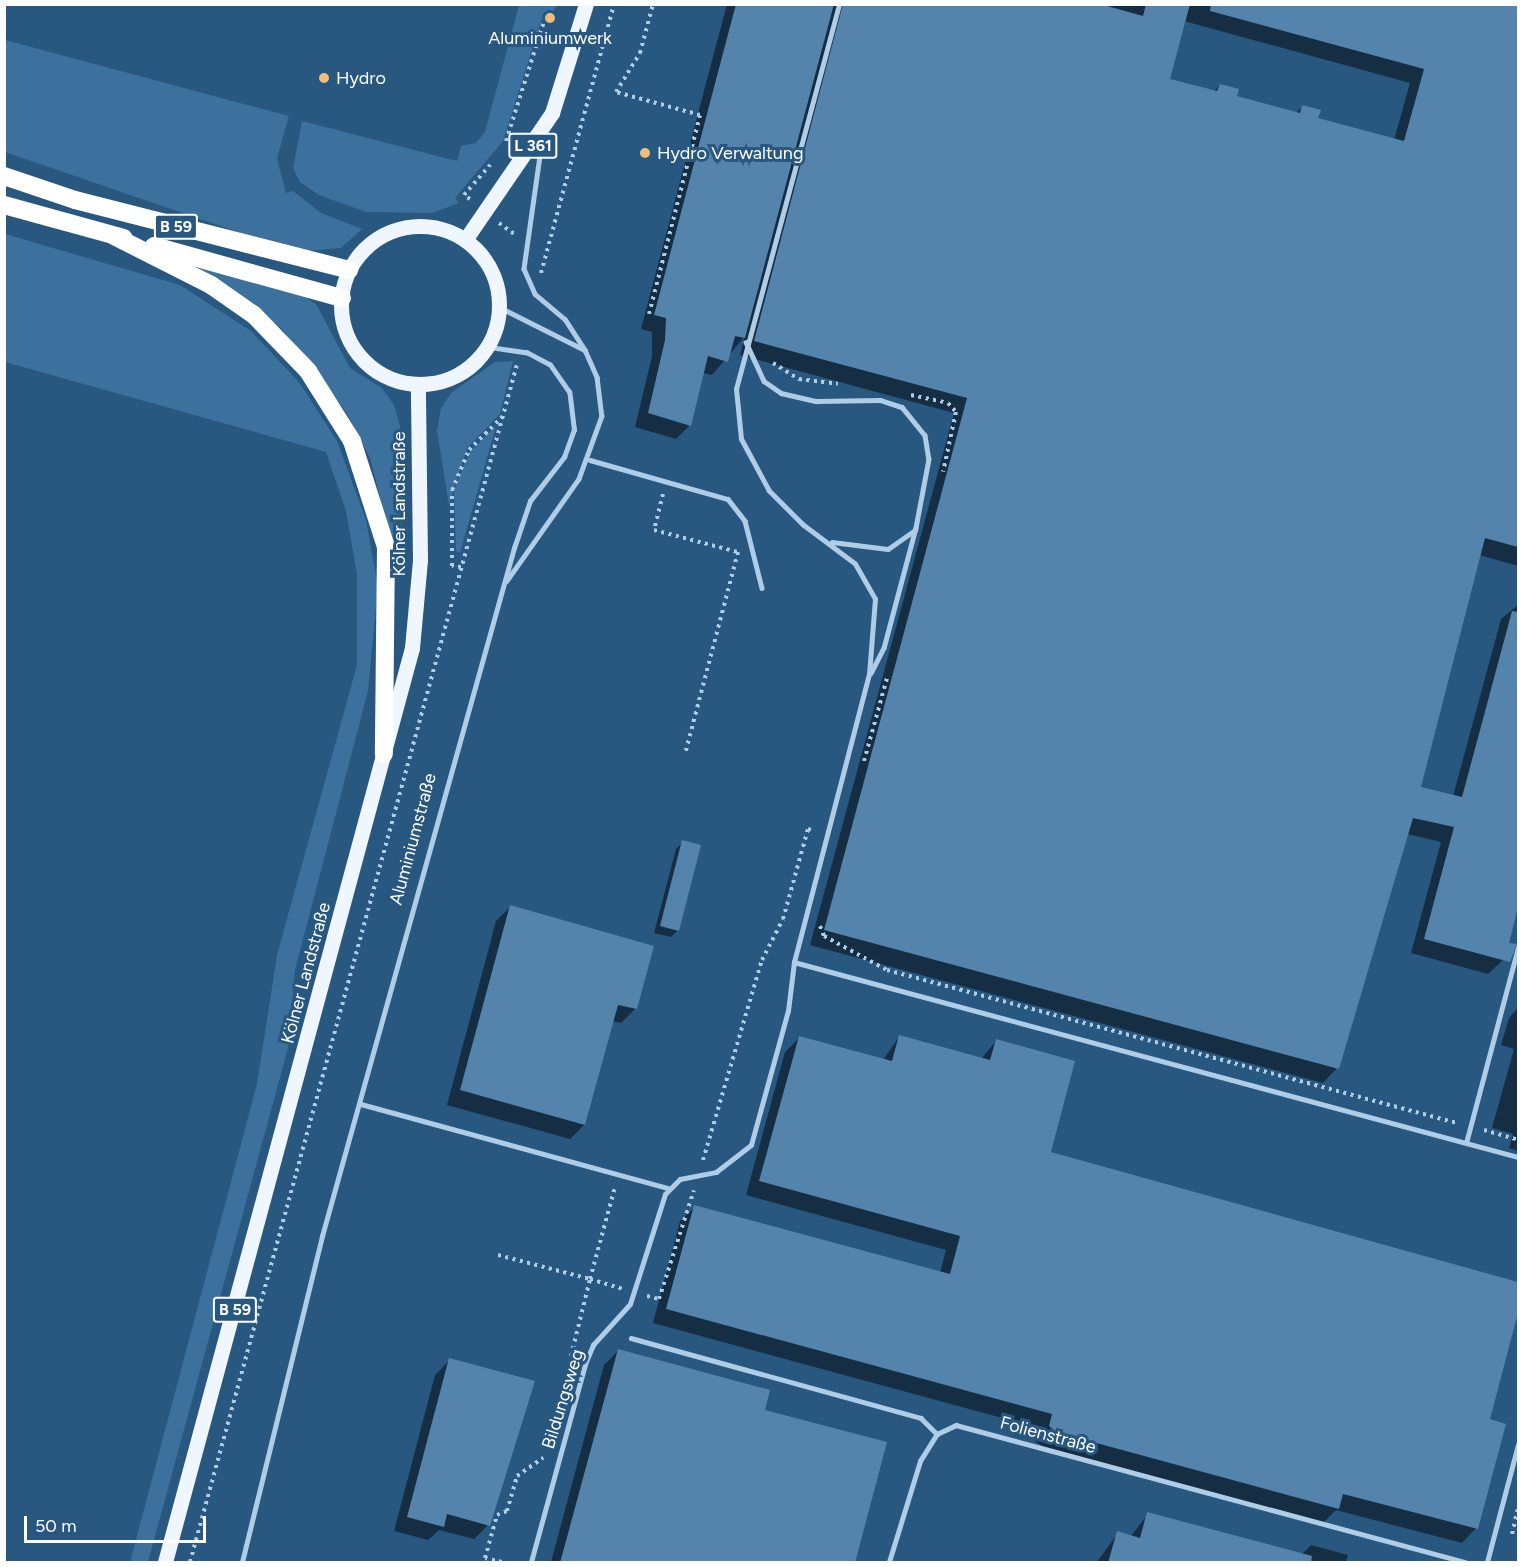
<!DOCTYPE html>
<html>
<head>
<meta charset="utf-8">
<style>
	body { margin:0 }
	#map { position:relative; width:1523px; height:1567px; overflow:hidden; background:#285780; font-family:Figtree,sans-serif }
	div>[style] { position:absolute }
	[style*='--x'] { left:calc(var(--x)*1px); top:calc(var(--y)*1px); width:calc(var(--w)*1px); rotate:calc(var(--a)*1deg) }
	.green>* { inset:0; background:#3c719e }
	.shadow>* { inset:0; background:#0007 }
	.building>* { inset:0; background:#5483ab }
	.path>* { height:4px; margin-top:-2px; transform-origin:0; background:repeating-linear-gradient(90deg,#afcde6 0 3px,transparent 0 7.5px) }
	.service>* { height:4.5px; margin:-2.25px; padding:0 2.25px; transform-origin:2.25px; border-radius:2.25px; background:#afcde6 }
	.primary>* { height:15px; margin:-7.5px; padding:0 7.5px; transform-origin:7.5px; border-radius:7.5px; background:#f0f6fd }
	.primary>.ring { margin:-7.5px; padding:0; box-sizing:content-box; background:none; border:15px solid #f0f6fd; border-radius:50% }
	.motorway>* { height:18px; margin:-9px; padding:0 9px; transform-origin:9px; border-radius:9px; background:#fff }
	.dots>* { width:16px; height:16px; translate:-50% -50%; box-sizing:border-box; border:3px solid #285780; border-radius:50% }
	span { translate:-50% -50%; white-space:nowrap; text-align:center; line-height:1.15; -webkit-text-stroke:6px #285780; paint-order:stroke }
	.shield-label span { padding:2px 4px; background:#285780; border:2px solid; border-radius:4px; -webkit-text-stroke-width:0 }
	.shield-label { font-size:16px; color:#fff; font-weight:700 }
	.poi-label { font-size:18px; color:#fff }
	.left { translate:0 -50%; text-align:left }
	.street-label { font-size:18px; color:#fff }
	.frame { position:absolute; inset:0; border:6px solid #fff; pointer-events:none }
	.scale { position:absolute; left:24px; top:1516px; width:182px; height:27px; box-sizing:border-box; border:3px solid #fff; border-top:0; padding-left:8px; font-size:18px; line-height:21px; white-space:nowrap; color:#fff; -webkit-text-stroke:4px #285780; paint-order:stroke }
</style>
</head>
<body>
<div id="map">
	<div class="green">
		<i style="clip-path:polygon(519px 5px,557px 5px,550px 16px,543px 15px,503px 141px,455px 198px,459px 203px,432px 213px,366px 212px,319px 195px,300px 182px,293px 168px,302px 121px,457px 161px,461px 146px,476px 143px,485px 132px)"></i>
		<i style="clip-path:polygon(5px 40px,289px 116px,277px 158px,286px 193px,293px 191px,321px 213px,362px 229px,341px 248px,296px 252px,5px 152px)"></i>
		<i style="clip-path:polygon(5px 234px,180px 285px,251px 331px,299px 382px,337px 441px,366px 520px,378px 587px,368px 691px,295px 970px,288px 1048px,148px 1562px,130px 1562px,257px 1084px,277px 955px,357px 665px,357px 575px,346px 511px,326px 452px,5px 362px)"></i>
		<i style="clip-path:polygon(203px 265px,300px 294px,316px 304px,350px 368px,382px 388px,394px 405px,400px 426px,401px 556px,394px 552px,370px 458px,346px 412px,281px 328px,201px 270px)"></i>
		<i style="clip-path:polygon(513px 361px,500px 414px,467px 448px,449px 505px,437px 431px,441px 408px,452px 392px,495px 362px)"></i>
		<i style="clip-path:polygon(496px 426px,460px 553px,456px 551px,454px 490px,470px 452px)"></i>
	</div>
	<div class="shadow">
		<i style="clip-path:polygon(evenodd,727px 4px,1518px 4px,1518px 566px,1479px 555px,1419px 788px,1453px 796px,1501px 619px,1518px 605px,1518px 901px,1503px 960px,1488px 974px,1411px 953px,1441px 842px,1407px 834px,1337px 1068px,1323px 1083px,810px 945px,954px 413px,740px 355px,745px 336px,712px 375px,703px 373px,690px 425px,676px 439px,635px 427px,652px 356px,652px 332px,641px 329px,727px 4px,1184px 21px,1410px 83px,1394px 140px,1317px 119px,1303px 106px,1296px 113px,1235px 97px,1220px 85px,1213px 92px,1168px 80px,1184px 21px)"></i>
		<i style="clip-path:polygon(683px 842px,678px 930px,671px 937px,654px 933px,676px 849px)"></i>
		<i style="clip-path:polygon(511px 906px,636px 1008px,621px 1023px,612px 1021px,584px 1125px,570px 1139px,447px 1105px,496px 921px)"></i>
		<i style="clip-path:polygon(1518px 1008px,1518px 1151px,1509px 1148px,1513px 1134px,1492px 1128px,1514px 1049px,1501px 1045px,1509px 1018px)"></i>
		<i style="clip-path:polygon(899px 1037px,981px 1059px,996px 1041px,1049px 1153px,1518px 1284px,1518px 1308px,1488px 1420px,1476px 1528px,1462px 1543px,1336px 1510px,1323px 1523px,1042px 1446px,1035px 1441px,1039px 1428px,653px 1323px,680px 1221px,695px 1207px,940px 1273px,946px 1250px,746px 1195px,785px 1052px,799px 1038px,883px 1060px)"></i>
		<i style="clip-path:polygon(618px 1351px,763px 1411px,854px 1562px,551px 1562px,604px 1365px)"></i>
		<i style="clip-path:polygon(450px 1360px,488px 1525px,474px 1539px,439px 1530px,428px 1540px,394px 1531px,435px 1375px)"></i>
		<i style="clip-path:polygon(1148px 1514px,1301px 1555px,1311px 1545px,1348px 1555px,1346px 1562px,1097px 1562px,1118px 1533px,1131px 1536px)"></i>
	</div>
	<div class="building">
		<i style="clip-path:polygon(736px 4px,834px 4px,745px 338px,735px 336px,728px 362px,708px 356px,691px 426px,648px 413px,665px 340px,666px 318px,654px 315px)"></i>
		<i style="clip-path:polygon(843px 4px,1100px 4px,1143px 16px,1146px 4px,1190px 4px,1170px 79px,1217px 91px,1220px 84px,1239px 89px,1237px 96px,1300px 113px,1302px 105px,1321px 110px,1318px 118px,1404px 141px,1424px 69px,1210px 11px,1211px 4px,1518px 4px,1518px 547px,1485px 538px,1421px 787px,1462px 797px,1512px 611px,1518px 612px,1518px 907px,1509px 943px,1517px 944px,1510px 962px,1424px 939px,1454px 827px,1413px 818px,1339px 1069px,824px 930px,967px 398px,754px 341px)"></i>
		<i style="clip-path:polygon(682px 840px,701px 845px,679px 931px,660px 926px)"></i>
		<i style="clip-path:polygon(510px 905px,654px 946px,637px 1009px,618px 1005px,585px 1125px,460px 1090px)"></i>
		<i style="clip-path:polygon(899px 1035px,990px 1060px,996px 1039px,1075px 1061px,1051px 1152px,1518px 1282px,1518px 1313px,1490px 1419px,1506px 1424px,1478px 1529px,1343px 1494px,1339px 1509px,1056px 1432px,1049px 1426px,1052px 1414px,666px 1309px,694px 1205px,950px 1274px,960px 1236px,759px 1181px,799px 1036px,892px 1061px)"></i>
		<i style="clip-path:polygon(618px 1349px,770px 1390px,765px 1410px,887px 1442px,855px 1563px,560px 1563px)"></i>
		<i style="clip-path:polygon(449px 1358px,535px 1381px,490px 1526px,447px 1514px,444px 1527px,407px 1517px)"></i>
		<i style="clip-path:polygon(1147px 1512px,1312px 1556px,1311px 1563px,1108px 1563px,1117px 1531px,1140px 1538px)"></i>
	</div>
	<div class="path">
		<i style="--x:506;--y:141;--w:129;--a:-72.4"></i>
		<i style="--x:470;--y:199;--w:7;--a:-146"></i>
		<i style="--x:464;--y:195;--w:40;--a:-49"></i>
		<i style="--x:499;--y:223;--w:19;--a:36"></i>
		<i style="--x:541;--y:273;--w:279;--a:-74.8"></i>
		<i style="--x:649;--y:314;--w:205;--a:-75.6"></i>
		<i style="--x:700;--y:115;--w:87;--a:-164.7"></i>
		<i style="--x:616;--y:92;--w:46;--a:-58.4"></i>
		<i style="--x:640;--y:53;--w:51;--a:-75.1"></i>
		<i style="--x:773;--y:363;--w:31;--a:32"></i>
		<i style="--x:799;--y:379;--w:39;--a:7"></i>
		<i style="--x:911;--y:395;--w:38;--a:12"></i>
		<i style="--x:948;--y:403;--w:12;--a:48"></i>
		<i style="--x:956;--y:412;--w:61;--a:102.2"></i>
		<i style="--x:663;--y:494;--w:37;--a:104"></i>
		<i style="--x:654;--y:530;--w:87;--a:14.7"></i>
		<i style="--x:738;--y:552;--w:209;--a:104.7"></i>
		<i style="--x:461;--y:567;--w:9;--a:-174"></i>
		<i style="--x:452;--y:566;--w:76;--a:-90"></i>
		<i style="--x:452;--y:490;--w:43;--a:-67"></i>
		<i style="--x:469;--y:450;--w:48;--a:-45"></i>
		<i style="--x:864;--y:761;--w:86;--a:-74.5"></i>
		<i style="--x:820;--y:926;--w:11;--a:68"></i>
		<i style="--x:824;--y:936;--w:72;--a:28.4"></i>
		<i style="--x:887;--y:970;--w:590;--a:15.03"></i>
		<i style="--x:1484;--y:1130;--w:35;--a:16"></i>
		<i style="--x:703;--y:1160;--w:209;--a:-73.6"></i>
		<i style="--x:762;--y:960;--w:46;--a:-62.9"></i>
		<i style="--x:783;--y:919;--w:93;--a:-74.5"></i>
		<i style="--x:808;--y:829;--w:7;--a:16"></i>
		<i style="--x:498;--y:1255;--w:95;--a:14.6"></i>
		<i style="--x:590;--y:1279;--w:95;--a:-74.8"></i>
		<i style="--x:647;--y:1296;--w:12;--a:14"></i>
		<i style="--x:659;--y:1299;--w:114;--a:-72.2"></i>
		<i style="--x:571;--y:1356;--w:79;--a:-76.1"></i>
		<i style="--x:590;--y:1279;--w:34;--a:17"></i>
		<i style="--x:1512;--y:1534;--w:26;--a:-77"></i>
		<i style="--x:190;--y:1562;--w:1242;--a:-74.73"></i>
		<i style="--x:502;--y:1562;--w:17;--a:-167"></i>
		<i style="--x:485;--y:1558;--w:45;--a:-74.4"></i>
		<i style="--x:497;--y:1515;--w:11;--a:-22"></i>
		<i style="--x:507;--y:1511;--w:36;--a:-74"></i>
		<i style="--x:517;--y:1476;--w:32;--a:-35"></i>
	</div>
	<div class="service">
		<i style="--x:543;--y:135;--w:135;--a:98.1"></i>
		<i style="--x:524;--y:269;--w:27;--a:66"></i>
		<i style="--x:535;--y:294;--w:39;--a:40"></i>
		<i style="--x:565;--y:319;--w:37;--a:57"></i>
		<i style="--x:499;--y:307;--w:96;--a:26.6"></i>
		<i style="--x:585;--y:350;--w:30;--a:66"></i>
		<i style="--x:597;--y:377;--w:39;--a:83"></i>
		<i style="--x:602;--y:416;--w:67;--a:110.1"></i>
		<i style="--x:579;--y:479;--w:125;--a:125.2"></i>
		<i style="--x:746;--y:342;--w:43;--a:65.2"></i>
		<i style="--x:764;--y:381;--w:21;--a:35"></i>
		<i style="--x:781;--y:393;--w:36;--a:13"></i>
		<i style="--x:816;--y:401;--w:64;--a:-0.9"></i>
		<i style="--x:880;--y:400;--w:23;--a:18"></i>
		<i style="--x:902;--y:407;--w:36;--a:51"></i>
		<i style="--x:925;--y:435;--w:24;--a:81"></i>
		<i style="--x:929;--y:459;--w:70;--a:100.7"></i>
		<i style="--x:916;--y:528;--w:124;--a:104.9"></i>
		<i style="--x:884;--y:648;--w:28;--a:117"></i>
		<i style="--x:590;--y:460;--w:143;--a:15.8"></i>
		<i style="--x:728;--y:499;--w:28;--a:52"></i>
		<i style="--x:745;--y:521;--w:69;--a:75.8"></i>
		<i style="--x:832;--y:542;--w:56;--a:7.1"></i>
		<i style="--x:888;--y:549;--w:33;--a:-35"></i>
		<i style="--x:794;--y:962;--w:297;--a:-75.4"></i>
		<i style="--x:869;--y:675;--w:76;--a:-85.5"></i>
		<i style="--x:875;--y:599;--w:40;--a:-119.7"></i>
		<i style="--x:855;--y:564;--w:65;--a:-143.1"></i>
		<i style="--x:803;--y:525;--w:48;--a:-135"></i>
		<i style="--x:769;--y:491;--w:59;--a:-118.3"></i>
		<i style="--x:741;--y:439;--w:50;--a:-95.7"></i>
		<i style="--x:736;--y:389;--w:399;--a:-75"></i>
		<i style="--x:361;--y:1104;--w:319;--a:15.3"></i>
		<i style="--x:1466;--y:1143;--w:202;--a:-75.1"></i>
		<i style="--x:631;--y:1338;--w:301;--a:15.4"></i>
		<i style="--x:921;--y:1418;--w:23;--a:45"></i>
		<i style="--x:242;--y:1562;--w:336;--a:-76.2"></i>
		<i style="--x:322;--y:1236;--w:714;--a:-74.41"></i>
		<i style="--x:514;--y:548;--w:50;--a:-71.2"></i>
		<i style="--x:530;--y:501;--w:56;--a:-52.3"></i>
		<i style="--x:564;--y:457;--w:29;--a:-70"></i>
		<i style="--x:574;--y:430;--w:38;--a:-97"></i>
		<i style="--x:569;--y:392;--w:33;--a:-125"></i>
		<i style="--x:550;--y:365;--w:26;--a:-152"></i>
		<i style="--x:527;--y:353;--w:40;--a:-171.5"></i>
		<i style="--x:531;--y:1562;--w:205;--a:-74.7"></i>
		<i style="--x:585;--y:1364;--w:21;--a:-67"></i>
		<i style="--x:593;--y:1345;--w:55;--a:-47.9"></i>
		<i style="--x:630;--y:1304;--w:115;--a:-72.3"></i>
		<i style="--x:665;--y:1194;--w:21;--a:-45"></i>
		<i style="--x:680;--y:1179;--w:37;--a:-11"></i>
		<i style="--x:716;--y:1172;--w:44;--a:-37.6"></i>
		<i style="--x:751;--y:1145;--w:139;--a:-74.6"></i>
		<i style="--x:788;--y:1011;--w:49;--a:-83"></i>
		<i style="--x:794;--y:962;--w:750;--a:15.07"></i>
		<i style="--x:889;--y:1562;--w:106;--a:-72.9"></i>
		<i style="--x:920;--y:1461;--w:32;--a:-58"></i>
		<i style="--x:937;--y:1434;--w:21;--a:-25"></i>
		<i style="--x:956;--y:1425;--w:527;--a:15.06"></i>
		<i style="--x:1487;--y:1562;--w:121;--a:-75.2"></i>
	</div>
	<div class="primary">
		<i class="ring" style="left:341px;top:226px;width:143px;height:143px"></i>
		<i style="--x:465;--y:240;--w:154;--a:-55.6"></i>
		<i style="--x:552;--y:113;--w:114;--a:-72.7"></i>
		<i style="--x:165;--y:1562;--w:947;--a:-74.88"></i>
		<i style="--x:412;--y:648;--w:88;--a:-84.8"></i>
		<i style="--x:420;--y:560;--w:176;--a:-90.7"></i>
	</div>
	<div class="motorway">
		<i style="--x:4;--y:176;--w:75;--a:18.7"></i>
		<i style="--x:75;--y:200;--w:283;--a:14.3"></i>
		<i style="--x:4;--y:205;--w:124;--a:15.4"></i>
		<i style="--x:114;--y:236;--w:109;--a:26.8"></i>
		<i style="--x:211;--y:285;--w:52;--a:34.9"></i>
		<i style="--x:254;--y:315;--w:78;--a:46"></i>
		<i style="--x:308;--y:371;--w:83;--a:57.8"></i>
		<i style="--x:352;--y:441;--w:111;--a:72.2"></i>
		<i style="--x:386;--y:547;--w:207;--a:90.6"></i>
		<i style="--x:154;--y:246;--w:195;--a:15.5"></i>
	</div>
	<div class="dots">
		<i style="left:550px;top:18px;background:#eebf76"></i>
		<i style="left:324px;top:78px;background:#eebf76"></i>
		<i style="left:645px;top:153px;background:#eebf76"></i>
	</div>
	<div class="shield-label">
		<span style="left:533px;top:146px">L 361</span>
		<span style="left:176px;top:227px">B 59</span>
		<span style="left:235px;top:1310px">B 59</span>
	</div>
	<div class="poi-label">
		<span style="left:550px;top:38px">Aluminiumwerk</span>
		<span class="left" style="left:336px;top:78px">Hydro</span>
		<span class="left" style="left:657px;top:153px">Hydro Verwaltung</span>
	</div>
	<div class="street-label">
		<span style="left:399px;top:504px;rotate:-90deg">Kölner Landstraße</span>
		<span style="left:413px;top:839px;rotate:-75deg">Aluminiumstraße</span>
		<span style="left:306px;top:973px;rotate:-75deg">Kölner Landstraße</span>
		<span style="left:563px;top:1399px;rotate:-73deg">Bildungsweg</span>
		<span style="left:1048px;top:1435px;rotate:15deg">Folienstraße</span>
	</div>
	<div class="frame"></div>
	<div class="scale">50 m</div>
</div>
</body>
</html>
